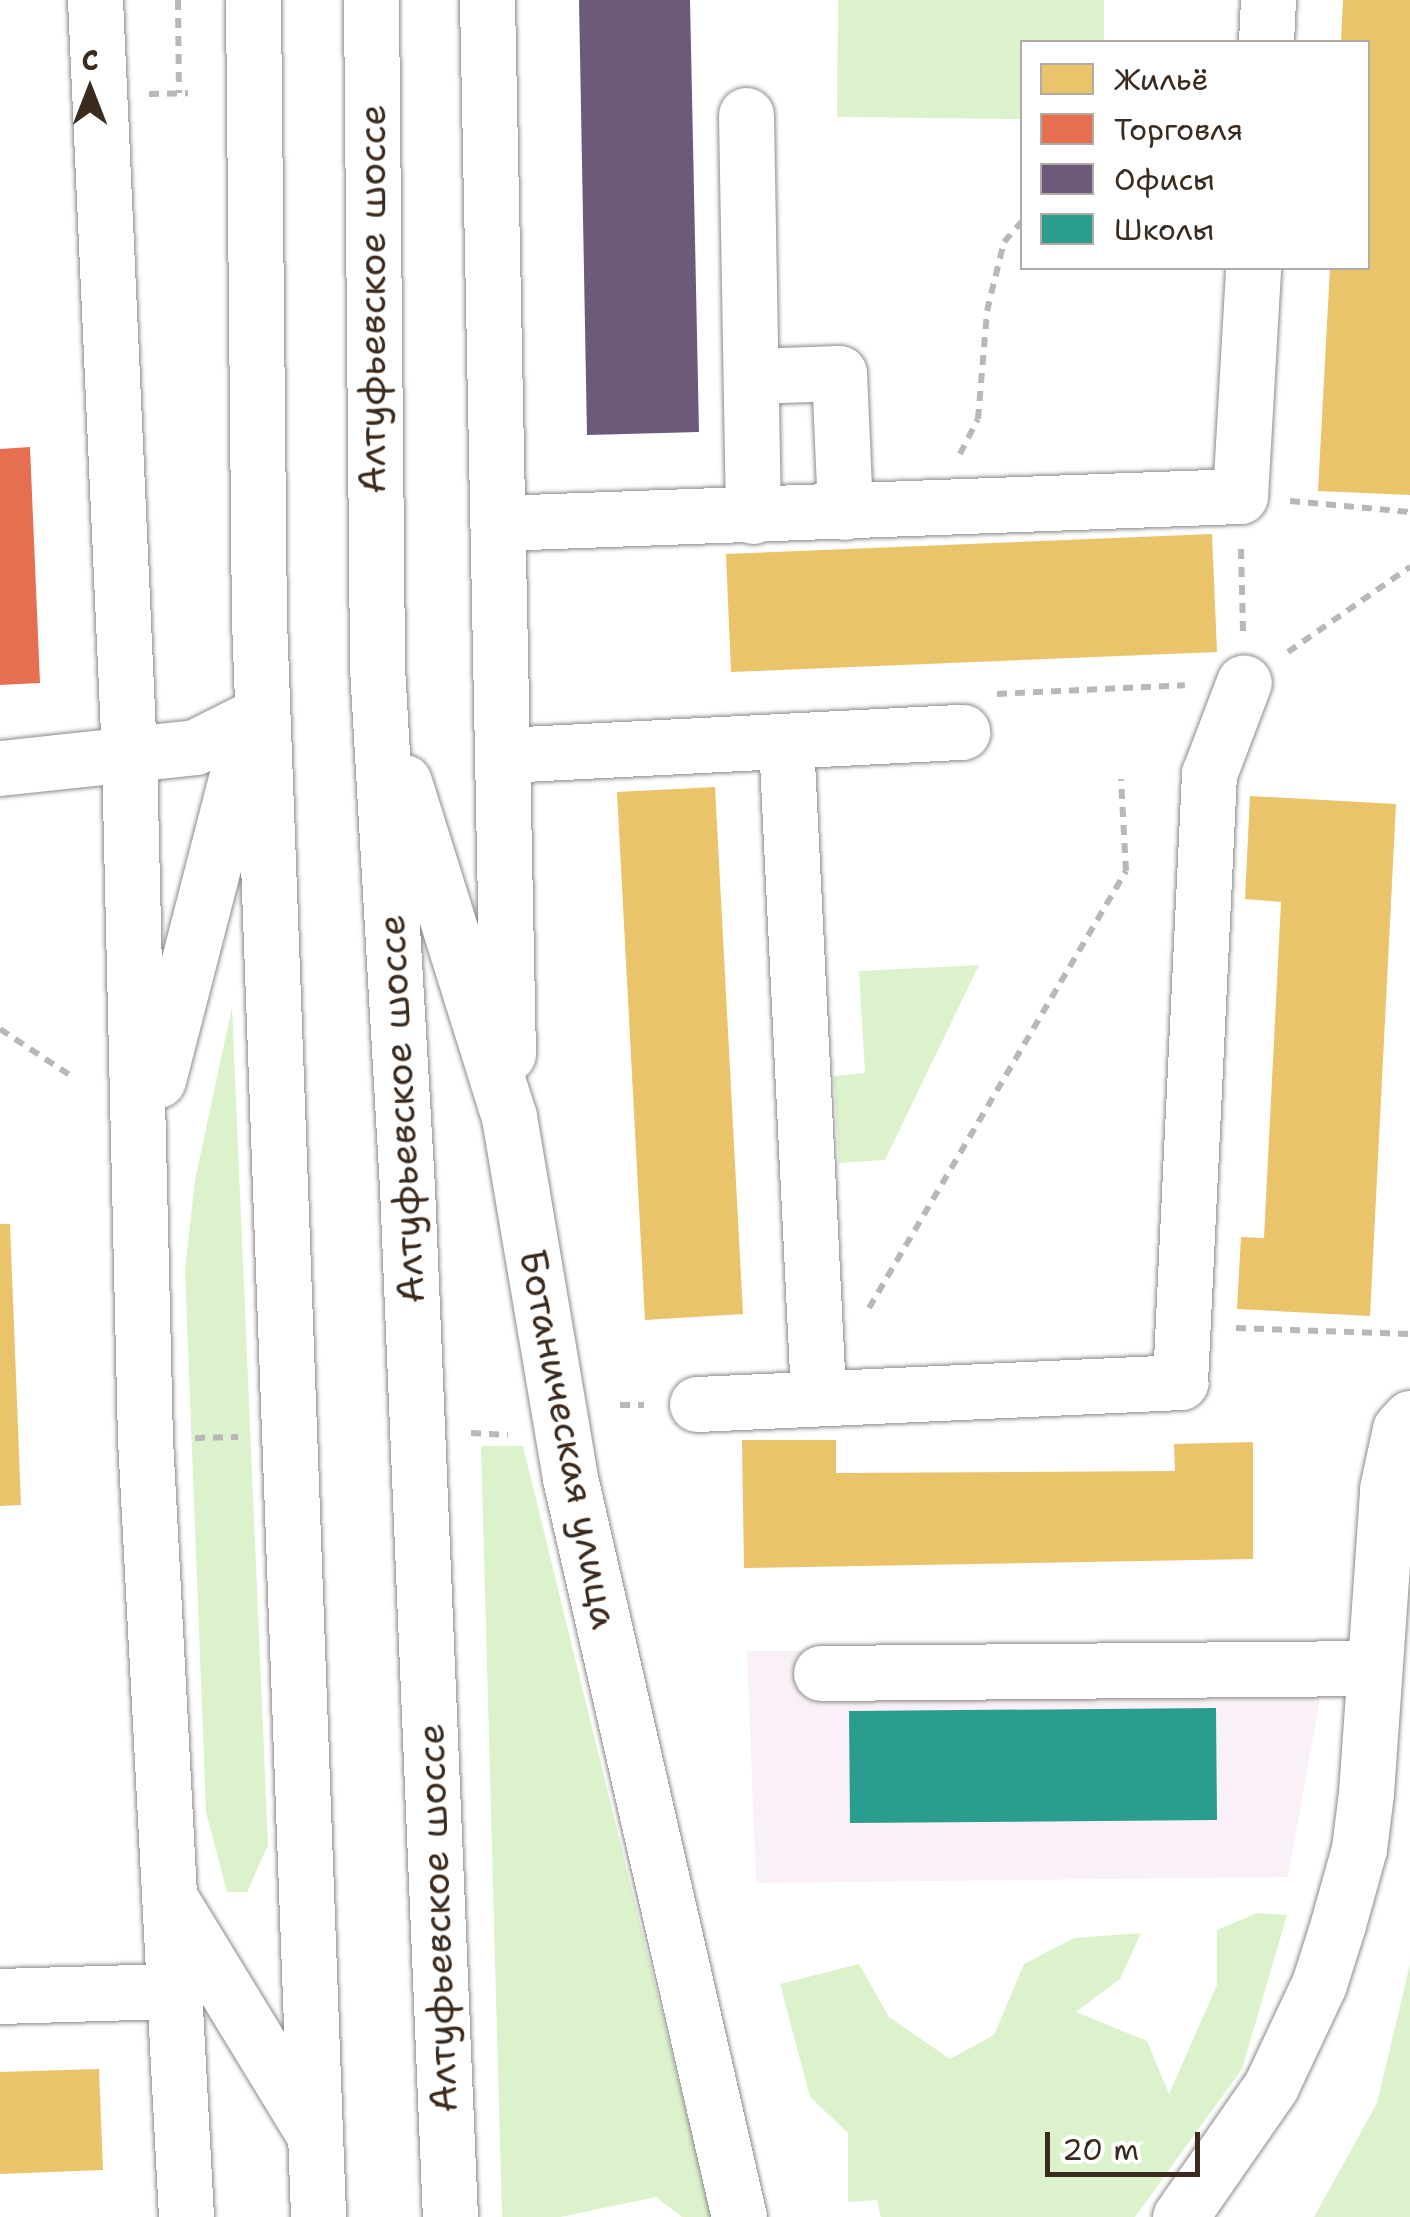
<!DOCTYPE html>
<html>
<head>
<meta charset="utf-8">
<style>
	body { margin:0 }
	#map { position:relative; width:1410px; height:2217px; overflow:hidden; background:#fff; font-family:"Shantell Sans",sans-serif }
	div>[style] { position:absolute }
	[style*='--x'] { left:calc(var(--x)*1px); top:calc(var(--y)*1px); width:calc(var(--w)*1px); rotate:calc(var(--a)*1deg) }
	.built>* { inset:0; background:#f9f1f7 }
	.green>* { inset:0; background:#dbf2cd }
	.homes>* { inset:0; background:#e9c46a }
	.shops>* { inset:0; background:#e76f51 }
	.offices>* { inset:0; background:#6d597a }
	.schools>* { inset:0; background:#2a9d8f }
	.path>* { height:6px; margin-top:-3px; transform-origin:0; background:repeating-linear-gradient(90deg,#b9b8b6 0 10px,transparent 0 18px) }
	.roads { filter:drop-shadow(0 0 2px #8e8b88) drop-shadow(0 0 2px #8e8b88) }
	.minor>* { height:55px; margin:-27.5px; padding:0 27.5px; transform-origin:27.5px; border-radius:27.5px; background:#fff }
	.major>* { height:55px; margin:-27.5px; padding:0 27.5px; transform-origin:27.5px; border-radius:27.5px; background:#fff }
	span { translate:-50% -50%; white-space:nowrap; text-align:center; line-height:1.15; -webkit-text-stroke:10px #fff; paint-order:stroke }
	.street-label { font-size:38px; color:#3b2a1e }
	.legend { position:absolute; left:1020px; top:40px; width:350px; height:230px; box-sizing:border-box; background:#fff; border:2px solid #b1aaa5; margin:0; padding:12px 18px; list-style:none; font-size:30px; color:#3b2a1e }
	.legend li { display:flex; align-items:center; gap:20px; height:50px }
	.legend b { width:50px; border:2px solid #b1aaa5 }
	.north { position:absolute; left:40px; top:40px; width:100px; height:100px; -webkit-text-stroke:8px #fff; paint-order:stroke; rotate:0deg; font-size:28px; font-weight:700; line-height:40px; text-align:center; color:#3b2a1e }
	.north::after { content:''; display:block; margin:auto; width:35px; height:45px; background:#3b2a1e; clip-path:polygon(50% 0,100% 100%,50% 72%,0 100%) }
	.scale { position:absolute; left:1045px; top:2132px; width:155px; height:45px; box-sizing:border-box; border:5px solid #3b2a1e; border-top:0; padding-left:12px; font-size:30px; line-height:35px; white-space:nowrap; color:#3b2a1e; -webkit-text-stroke:8px #fff; paint-order:stroke }
</style>
</head>
<body>
<div id="map">
	<div class="built">
		<i style="clip-path:polygon(1329px 1649px,1288px 1877px,756px 1883px,747px 1651px)"></i>
	</div>
	<div class="green">
		<i style="clip-path:polygon(838px 0,1104px 0,1104px 42px,1022px 42px,1022px 119px,837px 117px)"></i>
		<i style="clip-path:polygon(979px 965px,885px 1160px,839px 1163px,834px 1076px,865px 1073px,859px 971px)"></i>
		<i style="clip-path:polygon(232px 1007px,268px 1845px,247px 1892px,227px 1892px,206px 1812px,185px 1270px,195px 1180px)"></i>
		<i style="clip-path:polygon(481px 1446px,523px 1446px,712px 2217px,682px 2217px,656px 2197px,560px 2217px,502px 2217px)"></i>
		<i style="clip-path:polygon(1257px 1913px,1287px 1915px,1242px 2069px,1135px 2217px,881px 2217px,877px 2200px,848px 2202px,848px 2133px,810px 2097px,780px 1984px,859px 1964px,889px 2017px,950px 2059px,994px 2035px,1024px 1964px,1074px 1938px,1141px 1933px,1120px 1979px,1076px 2012px,1147px 2041px,1169px 2094px,1217px 1985px,1217px 1930px)"></i>
		<i style="clip-path:polygon(1410px 1964px,1410px 2217px,1314px 2217px,1377px 2103px)"></i>
	</div>
	<div class="homes">
		<i style="clip-path:polygon(1343px 0,1410px 0,1410px 495px,1318px 491px,1330px 268px,1368px 268px,1368px 42px,1341px 42px)"></i>
		<i style="clip-path:polygon(1212px 534px,1217px 652px,731px 672px,726px 554px)"></i>
		<i style="clip-path:polygon(715px 787px,743px 1314px,645px 1320px,617px 792px)"></i>
		<i style="clip-path:polygon(1250px 796px,1396px 804px,1370px 1316px,1237px 1309px,1241px 1237px,1264px 1238px,1281px 902px,1245px 899px)"></i>
		<i style="clip-path:polygon(0 1224px,10px 1224px,21px 1505px,0 1506px)"></i>
		<i style="clip-path:polygon(742px 1440px,836px 1440px,836px 1473px,1175px 1471px,1174px 1444px,1253px 1442px,1253px 1559px,744px 1568px)"></i>
		<i style="clip-path:polygon(99px 2069px,103px 2170px,0 2174px,0 2072px)"></i>
	</div>
	<div class="shops">
		<i style="clip-path:polygon(30px 447px,40px 683px,0 685px,0 449px)"></i>
	</div>
	<div class="offices">
		<i style="clip-path:polygon(579px 0,690px 0,699px 432px,587px 435px)"></i>
	</div>
	<div class="schools">
		<i style="clip-path:polygon(1216px 1708px,1217px 1820px,850px 1823px,849px 1711px)"></i>
	</div>
	<div class="path">
		<i style="--x:178;--y:0;--w:93;--a:89.4"></i>
		<i style="--x:149;--y:94;--w:39;--a:-1"></i>
		<i style="--x:960;--y:454;--w:39;--a:-63"></i>
		<i style="--x:978;--y:419;--w:108;--a:-85.2"></i>
		<i style="--x:987;--y:311;--w:71;--a:-76.2"></i>
		<i style="--x:1004;--y:242;--w:28;--a:-49"></i>
		<i style="--x:1290;--y:501;--w:121;--a:5.2"></i>
		<i style="--x:1241;--y:549;--w:82;--a:88.6"></i>
		<i style="--x:1288;--y:652;--w:149;--a:-34.9"></i>
		<i style="--x:997;--y:694;--w:188;--a:-2.7"></i>
		<i style="--x:0;--y:1029;--w:89;--a:33.5"></i>
		<i style="--x:869;--y:1308;--w:507;--a:-59.54"></i>
		<i style="--x:1126;--y:871;--w:92;--a:-93.1"></i>
		<i style="--x:1236;--y:1328;--w:174;--a:2"></i>
		<i style="--x:620;--y:1405;--w:24;--a:0"></i>
		<i style="--x:471;--y:1433;--w:37;--a:3"></i>
		<i style="--x:195;--y:1438;--w:43;--a:-1.3"></i>
	</div>
	<div class="roads">
		<div class="minor">
			<i style="--x:1266;--y:42;--w:42;--a:-87.3"></i>
			<i style="--x:746;--y:115;--w:401;--a:89"></i>
			<i style="--x:751;--y:376;--w:88;--a:-2"></i>
			<i style="--x:839;--y:373;--w:139;--a:87.5"></i>
			<i style="--x:499;--y:523;--w:741;--a:-2.09"></i>
			<i style="--x:1240;--y:496;--w:228;--a:-86.7"></i>
			<i style="--x:786;--y:741;--w:654;--a:87.19"></i>
			<i style="--x:504;--y:755;--w:459;--a:-2.9"></i>
			<i style="--x:0;--y:768;--w:196;--a:-6.1"></i>
			<i style="--x:195;--y:747;--w:58;--a:-26.6"></i>
			<i style="--x:697;--y:1404;--w:484;--a:-2.6"></i>
			<i style="--x:1180;--y:1382;--w:609;--a:-87.27"></i>
			<i style="--x:1209;--y:774;--w:98;--a:-69.2"></i>
			<i style="--x:821;--y:1673;--w:552;--a:-0.52"></i>
			<i style="--x:0;--y:1996;--w:173;--a:-1.7"></i>
			<i style="--x:1180;--y:2217;--w:160;--a:-55.2"></i>
			<i style="--x:1271;--y:2086;--w:113;--a:-64.8"></i>
			<i style="--x:1319;--y:1984;--w:63;--a:-72.4"></i>
			<i style="--x:1338;--y:1924;--w:78;--a:-74.4"></i>
			<i style="--x:1359;--y:1849;--w:56;--a:-82.9"></i>
			<i style="--x:1366;--y:1793;--w:305;--a:-86"></i>
			<i style="--x:1387;--y:1489;--w:61;--a:-77.8"></i>
			<i style="--x:1400;--y:1429;--w:15;--a:-48"></i>
		</div>
		<div class="major">
			<i style="--x:95;--y:0;--w:757;--a:87.42"></i>
			<i style="--x:129;--y:756;--w:683;--a:88.66"></i>
			<i style="--x:145;--y:1439;--w:779;--a:86.98"></i>
			<i style="--x:253;--y:0;--w:620;--a:89.45"></i>
			<i style="--x:259;--y:620;--w:1598;--a:87.88"></i>
			<i style="--x:371;--y:0;--w:667;--a:89.48"></i>
			<i style="--x:377;--y:667;--w:522;--a:86.7"></i>
			<i style="--x:407;--y:1188;--w:1030;--a:87.61"></i>
			<i style="--x:487;--y:0;--w:1054;--a:88.86"></i>
			<i style="--x:404;--y:782;--w:351;--a:72.6"></i>
			<i style="--x:509;--y:1117;--w:366;--a:80.4"></i>
			<i style="--x:570;--y:1478;--w:758;--a:77.12"></i>
			<i style="--x:158;--y:1080;--w:344;--a:-75.5"></i>
			<i style="--x:171;--y:1900;--w:274;--a:58.6"></i>
		</div>
	</div>
	<div class="street-label">
		<span style="left:372px;top:299px;rotate:-90deg">Алтуфьевское шоссе</span>
		<span style="left:401px;top:1109px;rotate:-93deg">Алтуфьевское шоссе</span>
		<span style="left:569px;top:1439px;rotate:79deg">Ботаническая улица</span>
		<span style="left:437px;top:1918px;rotate:-92deg">Алтуфьевское шоссе</span>
	</div>
	<ul class="legend">
	<li><b style="height:28px;background:#e9c46a"></b>Жильё</li>
	<li><b style="height:28px;background:#e76f51"></b>Торговля</li>
	<li><b style="height:28px;background:#6d597a"></b>Офисы</li>
	<li><b style="height:28px;background:#2a9d8f"></b>Школы</li>
	</ul>
	<div class="north">С</div>
	<div class="scale">20 m</div>
</div>
</body>
</html>
